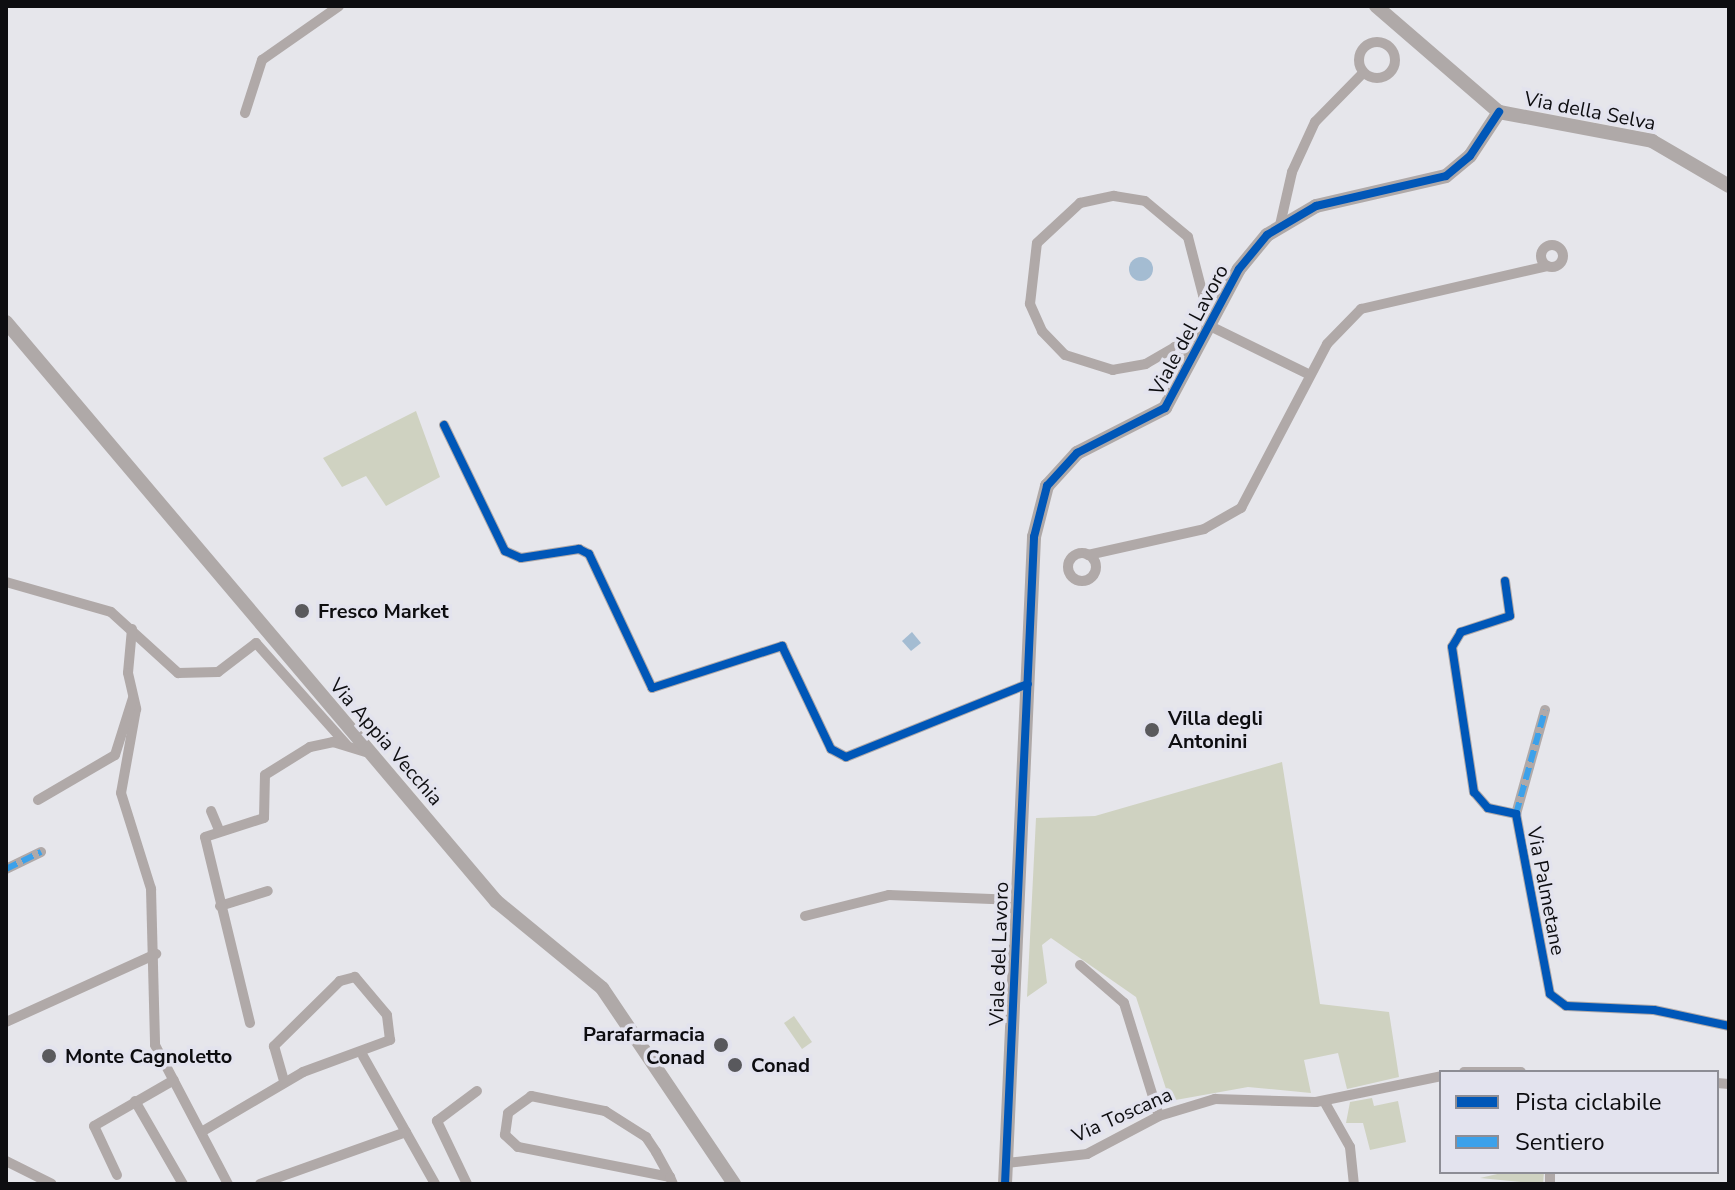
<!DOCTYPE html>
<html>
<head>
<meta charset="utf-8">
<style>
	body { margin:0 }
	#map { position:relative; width:1735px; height:1190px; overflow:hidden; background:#e6e6eb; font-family:"Nunito Sans",sans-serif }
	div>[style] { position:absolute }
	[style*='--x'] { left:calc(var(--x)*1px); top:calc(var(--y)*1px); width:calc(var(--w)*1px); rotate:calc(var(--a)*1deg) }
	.green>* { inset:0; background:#cfd2c1 }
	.water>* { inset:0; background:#a4bcd2 }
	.round { border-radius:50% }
	.street>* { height:10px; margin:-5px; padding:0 5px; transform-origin:5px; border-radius:5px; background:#b0a9a8 }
	.street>.ring { margin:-5px; padding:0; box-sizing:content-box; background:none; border:10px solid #b0a9a8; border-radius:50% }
	.secondary>* { height:14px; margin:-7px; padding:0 7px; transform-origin:7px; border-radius:7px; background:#afa9a8 }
	.quiet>* { height:6px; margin-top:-3px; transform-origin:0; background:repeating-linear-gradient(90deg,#3ca1ea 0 12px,transparent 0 18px) }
	.cycleway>* { height:8px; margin:-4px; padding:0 4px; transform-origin:4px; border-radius:4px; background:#0057b8 }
	.dots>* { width:22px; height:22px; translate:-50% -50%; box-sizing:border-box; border:4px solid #e3e3ee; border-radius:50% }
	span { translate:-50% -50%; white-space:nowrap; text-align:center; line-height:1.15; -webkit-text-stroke:7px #e3e3ee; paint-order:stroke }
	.street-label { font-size:20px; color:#0d0d10 }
	.poi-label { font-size:20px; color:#0d0d10; font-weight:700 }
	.left { translate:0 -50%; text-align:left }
	.right { translate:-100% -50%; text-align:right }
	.frame { position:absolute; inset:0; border:8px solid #0d0d10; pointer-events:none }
	.legend { position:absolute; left:1439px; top:1070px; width:280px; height:104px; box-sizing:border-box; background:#e3e3ee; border:2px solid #8d8d95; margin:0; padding:10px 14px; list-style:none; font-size:24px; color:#0d0d10 }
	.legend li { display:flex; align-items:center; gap:16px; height:40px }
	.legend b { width:40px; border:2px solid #8d8d95 }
</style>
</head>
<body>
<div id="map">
	<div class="green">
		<i style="clip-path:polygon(416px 411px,440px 477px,386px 506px,366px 476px,342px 487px,323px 458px)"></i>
		<i style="clip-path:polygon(1282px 762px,1320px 1004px,1389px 1012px,1399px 1077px,1347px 1089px,1338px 1053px,1304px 1060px,1311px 1093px,1248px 1087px,1170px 1101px,1136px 997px,1051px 938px,1042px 945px,1047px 983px,1027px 997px,1036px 818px,1095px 816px)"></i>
		<i style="clip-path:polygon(794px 1016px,812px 1042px,802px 1049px,784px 1023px)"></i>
		<i style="clip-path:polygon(1372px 1098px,1374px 1106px,1398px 1101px,1406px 1142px,1370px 1150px,1363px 1123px,1346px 1123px,1350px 1102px)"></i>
		<i style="clip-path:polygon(1506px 1172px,1544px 1172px,1543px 1184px,1480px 1178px)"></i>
	</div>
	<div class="water">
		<i class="round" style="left:1129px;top:257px;width:24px;height:24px"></i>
		<i style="clip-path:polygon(912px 632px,921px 643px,911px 651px,902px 641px)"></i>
	</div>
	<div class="street">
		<i class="ring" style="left:1359px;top:42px;width:26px;height:26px"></i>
		<i style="--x:245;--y:113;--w:56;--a:-72.2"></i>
		<i style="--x:262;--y:60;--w:94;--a:-35"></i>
		<i style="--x:1280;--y:225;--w:54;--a:-77.2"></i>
		<i style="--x:1292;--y:172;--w:55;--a:-65.3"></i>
		<i style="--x:1315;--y:122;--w:69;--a:-45.6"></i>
		<i class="ring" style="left:1541px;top:245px;width:12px;height:12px"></i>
		<i style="--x:1210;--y:326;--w:111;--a:26.1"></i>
		<i style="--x:1195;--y:355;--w:22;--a:-158"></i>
		<i style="--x:1175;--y:347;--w:34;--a:150"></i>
		<i style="--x:1146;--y:364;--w:34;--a:170"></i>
		<i style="--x:1113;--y:370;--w:50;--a:-162.6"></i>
		<i style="--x:1065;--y:355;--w:33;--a:-134"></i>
		<i style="--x:1042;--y:331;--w:30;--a:-114"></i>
		<i style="--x:1030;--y:304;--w:61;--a:-83.5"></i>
		<i style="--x:1037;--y:243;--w:59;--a:-42.9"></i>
		<i style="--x:1080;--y:203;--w:35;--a:-12"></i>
		<i style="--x:1114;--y:196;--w:31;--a:9"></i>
		<i style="--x:1145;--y:201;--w:56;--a:39.9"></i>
		<i style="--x:1188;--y:237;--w:60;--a:75.5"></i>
		<i style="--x:1203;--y:295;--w:20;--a:37"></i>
		<i style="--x:444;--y:425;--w:140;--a:64.2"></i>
		<i style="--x:505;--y:551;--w:17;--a:24"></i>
		<i style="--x:521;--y:558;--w:59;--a:-8.8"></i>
		<i style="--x:579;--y:549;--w:11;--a:27"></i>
		<i style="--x:589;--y:554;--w:148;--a:64.8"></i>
		<i style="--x:652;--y:688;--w:137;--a:-17.9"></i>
		<i style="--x:782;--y:646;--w:114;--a:64.6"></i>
		<i style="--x:831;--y:749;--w:17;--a:28"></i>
		<i style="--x:846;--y:757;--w:196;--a:-21.9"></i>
		<i class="ring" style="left:1068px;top:553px;width:18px;height:18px"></i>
		<i style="--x:1088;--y:555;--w:119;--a:-12.6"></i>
		<i style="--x:1204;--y:529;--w:43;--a:-29.6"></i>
		<i style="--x:1241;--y:508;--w:185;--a:-62.3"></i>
		<i style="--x:1327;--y:344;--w:49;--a:-45.8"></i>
		<i style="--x:1361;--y:309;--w:191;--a:-13"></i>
		<i style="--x:1505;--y:581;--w:35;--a:82"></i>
		<i style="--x:1510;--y:616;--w:52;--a:161.9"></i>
		<i style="--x:1461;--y:632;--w:17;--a:121"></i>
		<i style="--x:1452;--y:647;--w:147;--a:81.4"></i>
		<i style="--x:1474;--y:792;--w:21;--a:49"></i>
		<i style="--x:1488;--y:808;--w:29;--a:12"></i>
		<i style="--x:1516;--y:814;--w:183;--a:79.3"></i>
		<i style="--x:1550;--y:994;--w:20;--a:37"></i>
		<i style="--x:1566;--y:1006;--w:88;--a:2.6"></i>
		<i style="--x:1654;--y:1010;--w:77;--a:12"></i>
		<i style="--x:6;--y:582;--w:109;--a:15.9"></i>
		<i style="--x:111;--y:612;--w:91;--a:42.3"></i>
		<i style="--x:178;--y:673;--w:40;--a:-1.4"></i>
		<i style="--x:218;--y:672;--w:48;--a:-37.3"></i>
		<i style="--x:256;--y:643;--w:137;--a:48.3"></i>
		<i style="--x:132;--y:629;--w:44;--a:95.2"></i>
		<i style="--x:128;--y:673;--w:37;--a:77"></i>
		<i style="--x:136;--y:709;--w:85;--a:100.1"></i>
		<i style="--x:121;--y:793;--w:101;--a:72.6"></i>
		<i style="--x:151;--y:889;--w:156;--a:88.5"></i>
		<i style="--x:155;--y:1045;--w:157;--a:62.3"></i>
		<i style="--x:38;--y:800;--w:89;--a:-30.3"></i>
		<i style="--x:115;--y:755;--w:60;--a:-72.5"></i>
		<i style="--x:211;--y:811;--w:21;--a:67"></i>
		<i style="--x:1516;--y:814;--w:108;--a:-74.4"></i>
		<i style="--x:6;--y:869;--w:39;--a:-26"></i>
		<i style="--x:220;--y:906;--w:50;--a:-17.4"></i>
		<i style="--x:805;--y:916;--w:87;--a:-14"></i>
		<i style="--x:889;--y:895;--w:128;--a:2.2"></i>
		<i style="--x:1080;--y:965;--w:58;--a:40.8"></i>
		<i style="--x:1124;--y:1003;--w:118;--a:72.8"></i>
		<i style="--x:6;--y:1022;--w:165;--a:-24.4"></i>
		<i style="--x:250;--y:1023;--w:191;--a:-103.6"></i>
		<i style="--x:205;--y:837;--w:62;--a:-17.9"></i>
		<i style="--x:264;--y:818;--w:43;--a:-88.7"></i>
		<i style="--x:265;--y:775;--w:53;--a:-31.9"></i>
		<i style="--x:310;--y:747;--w:24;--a:-12"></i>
		<i style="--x:333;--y:742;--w:34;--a:17"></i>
		<i style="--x:363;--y:1056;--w:147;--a:60.6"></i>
		<i style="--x:1464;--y:1072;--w:57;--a:0"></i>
		<i style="--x:1717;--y:1083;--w:12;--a:5"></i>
		<i style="--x:135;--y:1101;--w:96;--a:60"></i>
		<i style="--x:1324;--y:1101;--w:53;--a:60.5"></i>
		<i style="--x:1350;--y:1147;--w:37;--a:84"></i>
		<i style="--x:203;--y:1131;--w:116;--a:-30.5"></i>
		<i style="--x:303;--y:1072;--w:93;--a:-20.2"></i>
		<i style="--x:390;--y:1040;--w:25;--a:-97"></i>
		<i style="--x:387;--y:1015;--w:50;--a:-130.1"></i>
		<i style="--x:355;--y:977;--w:16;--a:165"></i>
		<i style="--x:340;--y:981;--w:93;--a:135.4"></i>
		<i style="--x:274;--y:1046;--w:36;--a:74"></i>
		<i style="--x:6;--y:1161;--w:51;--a:26.6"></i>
		<i style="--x:1007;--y:1163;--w:81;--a:-6.4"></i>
		<i style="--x:1087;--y:1154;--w:81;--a:-27.8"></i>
		<i style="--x:1159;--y:1116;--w:59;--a:-16.9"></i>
		<i style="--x:1215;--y:1099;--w:101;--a:1.7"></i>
		<i style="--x:1316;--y:1102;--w:128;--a:-11.7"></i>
		<i style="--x:117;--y:1175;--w:54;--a:-115.1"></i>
		<i style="--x:94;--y:1126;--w:92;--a:-29.9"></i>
		<i style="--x:670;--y:1177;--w:155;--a:-168.8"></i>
		<i style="--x:518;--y:1147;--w:18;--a:-137"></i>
		<i style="--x:505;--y:1135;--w:22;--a:-82"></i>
		<i style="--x:508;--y:1113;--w:29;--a:-36"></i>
		<i style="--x:531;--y:1096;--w:76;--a:11.5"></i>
		<i style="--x:605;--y:1111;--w:49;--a:32.4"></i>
		<i style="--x:646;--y:1137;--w:18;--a:56"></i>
		<i style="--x:656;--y:1152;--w:29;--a:61"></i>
		<i style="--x:670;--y:1177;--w:8;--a:67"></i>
		<i style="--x:260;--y:1184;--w:155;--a:-19.6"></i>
		<i style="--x:467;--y:1184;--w:70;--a:-115.5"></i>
		<i style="--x:437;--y:1121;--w:50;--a:-36.9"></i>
		<i style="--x:1550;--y:1184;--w:12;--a:-90"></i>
	</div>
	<div class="secondary">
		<i style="--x:1376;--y:6;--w:162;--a:40.8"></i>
		<i style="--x:1499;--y:112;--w:156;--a:10.7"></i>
		<i style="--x:1652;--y:141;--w:89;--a:30.3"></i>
		<i style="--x:6;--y:322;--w:759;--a:49.76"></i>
		<i style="--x:496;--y:901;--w:137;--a:39.4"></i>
		<i style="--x:602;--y:988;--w:236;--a:56"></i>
		<i style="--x:1005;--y:1184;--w:648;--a:-87.43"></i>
		<i style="--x:1034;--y:537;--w:53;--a:-75.7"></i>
		<i style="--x:1047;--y:486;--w:45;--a:-47.7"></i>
		<i style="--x:1077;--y:453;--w:99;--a:-27.1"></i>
		<i style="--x:1165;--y:408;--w:157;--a:-62"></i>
		<i style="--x:1239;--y:269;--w:44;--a:-50.5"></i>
		<i style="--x:1267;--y:235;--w:57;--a:-30.6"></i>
		<i style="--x:1316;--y:206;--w:133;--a:-13"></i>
		<i style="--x:1446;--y:176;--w:31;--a:-40"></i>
		<i style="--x:1470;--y:156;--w:53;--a:-56.6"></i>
	</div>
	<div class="quiet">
		<i style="--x:1516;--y:814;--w:108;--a:-74.4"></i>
		<i style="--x:6;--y:869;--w:39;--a:-26"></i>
	</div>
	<div class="cycleway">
		<i style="--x:444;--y:425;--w:140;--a:64.2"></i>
		<i style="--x:505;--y:551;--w:17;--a:24"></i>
		<i style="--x:521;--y:558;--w:59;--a:-8.8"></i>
		<i style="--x:579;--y:549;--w:11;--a:27"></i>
		<i style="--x:589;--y:554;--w:148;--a:64.8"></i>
		<i style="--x:652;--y:688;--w:137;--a:-17.9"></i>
		<i style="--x:782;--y:646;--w:114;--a:64.6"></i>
		<i style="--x:831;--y:749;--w:17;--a:28"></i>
		<i style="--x:846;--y:757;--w:196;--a:-21.9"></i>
		<i style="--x:1505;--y:581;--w:35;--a:82"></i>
		<i style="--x:1510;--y:616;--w:52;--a:161.9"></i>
		<i style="--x:1461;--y:632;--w:17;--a:121"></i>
		<i style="--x:1452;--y:647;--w:147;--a:81.4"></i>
		<i style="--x:1474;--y:792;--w:21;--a:49"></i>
		<i style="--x:1488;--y:808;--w:29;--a:12"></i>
		<i style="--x:1516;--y:814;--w:183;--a:79.3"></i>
		<i style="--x:1550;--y:994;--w:20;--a:37"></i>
		<i style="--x:1566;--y:1006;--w:88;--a:2.6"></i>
		<i style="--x:1654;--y:1010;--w:77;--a:12"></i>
		<i style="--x:1005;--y:1184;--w:648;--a:-87.43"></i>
		<i style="--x:1034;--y:537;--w:53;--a:-75.7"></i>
		<i style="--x:1047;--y:486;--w:45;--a:-47.7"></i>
		<i style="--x:1077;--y:453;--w:99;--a:-27.1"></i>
		<i style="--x:1165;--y:408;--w:157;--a:-62"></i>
		<i style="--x:1239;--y:269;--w:44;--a:-50.5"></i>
		<i style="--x:1267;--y:235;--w:57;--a:-30.6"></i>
		<i style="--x:1316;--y:206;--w:133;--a:-13"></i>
		<i style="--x:1446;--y:176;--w:31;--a:-40"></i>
		<i style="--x:1470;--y:156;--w:53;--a:-56.6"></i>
	</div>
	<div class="dots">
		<i style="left:302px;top:611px;background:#59595d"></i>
		<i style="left:1152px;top:730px;background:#59595d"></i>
		<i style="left:721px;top:1045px;background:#59595d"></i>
		<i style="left:49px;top:1056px;background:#59595d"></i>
		<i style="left:735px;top:1065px;background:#59595d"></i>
	</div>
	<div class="street-label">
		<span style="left:1590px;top:111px;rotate:11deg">Via della Selva</span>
		<span style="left:1189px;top:330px;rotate:-62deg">Viale del Lavoro</span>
		<span style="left:386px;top:742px;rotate:49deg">Via Appia Vecchia</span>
		<span style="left:1546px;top:891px;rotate:79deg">Via Palmetane</span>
		<span style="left:999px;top:954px;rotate:-88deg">Viale del Lavoro</span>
		<span style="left:1122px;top:1115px;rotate:-24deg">Via Toscana</span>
	</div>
	<div class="poi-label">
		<span class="left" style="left:318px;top:611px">Fresco Market</span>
		<span class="left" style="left:1168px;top:730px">Villa degli<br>Antonini</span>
		<span class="right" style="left:705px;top:1046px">Parafarmacia<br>Conad</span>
		<span class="left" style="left:65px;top:1056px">Monte Cagnoletto</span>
		<span class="left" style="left:751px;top:1065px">Conad</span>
	</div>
	<div class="frame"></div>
	<ul class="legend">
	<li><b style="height:10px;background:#0057b8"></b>Pista ciclabile</li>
	<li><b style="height:10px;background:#3ca1ea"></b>Sentiero</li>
	</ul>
</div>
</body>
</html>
